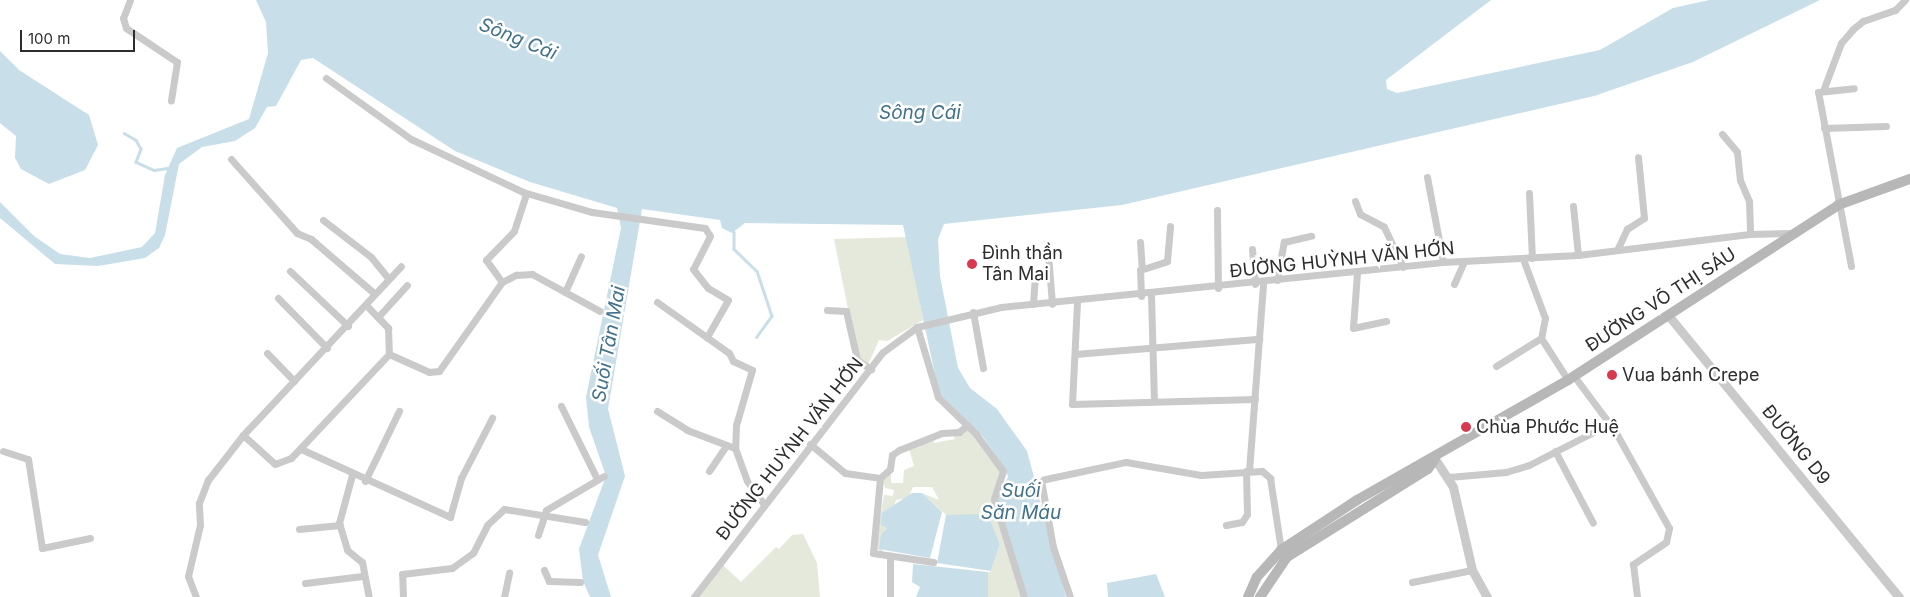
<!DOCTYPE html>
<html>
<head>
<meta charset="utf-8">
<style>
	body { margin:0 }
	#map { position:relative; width:1910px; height:597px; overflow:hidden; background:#fff; font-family:Inter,sans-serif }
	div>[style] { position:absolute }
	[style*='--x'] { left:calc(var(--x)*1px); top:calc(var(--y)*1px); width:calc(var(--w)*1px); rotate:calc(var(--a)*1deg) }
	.green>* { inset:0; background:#e4e9db }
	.water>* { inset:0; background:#c8dee8 }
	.stream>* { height:2.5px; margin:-1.25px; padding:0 1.25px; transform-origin:1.25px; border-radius:1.25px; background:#c8dee8 }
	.minor>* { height:7px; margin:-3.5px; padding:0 3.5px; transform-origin:3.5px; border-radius:3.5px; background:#cacaca }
	.tertiary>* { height:9px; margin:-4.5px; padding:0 4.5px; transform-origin:4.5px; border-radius:4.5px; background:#cacaca }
	.secondary>* { height:10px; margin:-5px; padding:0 5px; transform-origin:5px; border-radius:5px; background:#b7b7b7 }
	.dots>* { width:14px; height:14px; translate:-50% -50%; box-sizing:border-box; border:2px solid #fff; border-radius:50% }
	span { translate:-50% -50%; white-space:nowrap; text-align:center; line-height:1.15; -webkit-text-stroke:5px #fff; paint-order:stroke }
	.poi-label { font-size:18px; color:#2d2d2d }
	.left { translate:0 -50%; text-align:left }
	.street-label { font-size:18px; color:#2d2d2d }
	.water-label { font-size:19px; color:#417189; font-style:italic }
	.scale { position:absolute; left:20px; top:30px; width:115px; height:22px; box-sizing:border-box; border:2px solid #2d2d2d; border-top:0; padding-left:6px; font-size:15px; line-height:18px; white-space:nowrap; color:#2d2d2d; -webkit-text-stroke:4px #fff; paint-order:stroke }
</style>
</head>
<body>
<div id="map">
	<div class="green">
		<i style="clip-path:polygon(908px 237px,923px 320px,887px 341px,879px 340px,868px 365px,858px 359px,834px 239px)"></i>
		<i style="clip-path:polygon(967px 428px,1000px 472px,992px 499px,1021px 597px,988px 597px,985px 574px,991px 571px,1000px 544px,989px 517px,946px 515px,922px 493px,939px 500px,932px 487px,913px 487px,908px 498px,896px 500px,880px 547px,884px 553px,875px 548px,884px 495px,893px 496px,894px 490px,885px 488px,882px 478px,891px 472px,891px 483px,903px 483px,904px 470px,914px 466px,909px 449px,933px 439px,934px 443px,955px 439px,952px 434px)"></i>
		<i style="clip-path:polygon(803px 534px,817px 563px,820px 597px,697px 597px,722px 564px,741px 582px,776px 547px,779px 549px,792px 535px)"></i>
	</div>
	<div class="water">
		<i style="clip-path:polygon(256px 0,1491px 0,1386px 80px,1387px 89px,1397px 93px,1600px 50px,1673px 8px,1709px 0,1820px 0,1693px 62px,1594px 96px,1122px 205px,944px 224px,938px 239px,940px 276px,958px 368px,970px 388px,997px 409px,1027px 451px,1066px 597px,1027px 597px,997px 499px,1008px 477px,1006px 470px,983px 437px,939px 393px,903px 225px,745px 223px,732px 233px,722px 228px,720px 220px,642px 209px,608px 409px,625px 476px,598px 555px,611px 597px,590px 597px,583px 581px,579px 549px,606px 476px,589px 427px,586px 397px,621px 228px,617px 208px,530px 182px,455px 151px,313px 58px,301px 60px,276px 106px,267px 107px,255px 128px,235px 141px,202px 147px,179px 164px,165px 235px,159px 248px,145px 258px,98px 266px,55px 264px,0 218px,0 202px,34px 236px,60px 254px,90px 258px,142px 247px,155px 233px,165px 175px,177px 148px,249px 119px,268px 53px,266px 22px)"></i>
		<i style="clip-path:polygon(0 51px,19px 70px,89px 115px,98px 145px,85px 170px,49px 184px,21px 169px,15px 158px,16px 136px,0 123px)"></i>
		<i style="clip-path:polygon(912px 493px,922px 493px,942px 512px,930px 558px,879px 549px,881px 535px,887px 528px,881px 525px,882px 513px)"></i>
		<i style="clip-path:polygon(983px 514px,989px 517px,1000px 544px,991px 571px,937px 563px,946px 515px)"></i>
		<i style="clip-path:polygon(913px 564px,988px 572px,988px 597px,916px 597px,920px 587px,912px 582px)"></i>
		<i style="clip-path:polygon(1156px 574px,1165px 597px,1108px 597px,1107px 583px)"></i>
	</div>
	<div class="stream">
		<i style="--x:124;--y:133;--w:14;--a:30"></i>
		<i style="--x:136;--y:140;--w:10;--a:61"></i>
		<i style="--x:141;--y:149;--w:14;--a:111"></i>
		<i style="--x:136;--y:162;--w:20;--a:24"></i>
		<i style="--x:154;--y:170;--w:15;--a:-8"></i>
		<i style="--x:734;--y:232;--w:17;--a:90"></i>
		<i style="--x:734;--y:249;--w:32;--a:44"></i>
		<i style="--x:757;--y:271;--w:47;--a:71.6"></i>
		<i style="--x:772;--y:316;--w:26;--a:126"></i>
	</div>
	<div class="minor">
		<i style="--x:130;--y:0;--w:19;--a:111"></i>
		<i style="--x:123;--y:18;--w:10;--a:73"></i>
		<i style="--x:126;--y:28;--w:61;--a:33.7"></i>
		<i style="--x:177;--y:62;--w:39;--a:99"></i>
		<i style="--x:326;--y:78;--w:105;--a:35.7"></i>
		<i style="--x:411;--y:139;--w:124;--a:25.3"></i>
		<i style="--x:523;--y:192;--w:72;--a:16.2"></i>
		<i style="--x:592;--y:212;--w:114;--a:8.1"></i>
		<i style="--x:705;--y:228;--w:9;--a:58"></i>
		<i style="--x:710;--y:236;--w:37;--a:117"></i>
		<i style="--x:693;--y:269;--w:24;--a:52"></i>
		<i style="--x:708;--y:288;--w:23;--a:31"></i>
		<i style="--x:728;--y:300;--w:43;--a:119.6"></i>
		<i style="--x:1824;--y:88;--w:48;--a:-69.3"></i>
		<i style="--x:1841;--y:43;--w:18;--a:-49"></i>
		<i style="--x:1853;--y:29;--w:13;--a:-39"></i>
		<i style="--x:1863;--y:21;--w:34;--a:-19"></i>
		<i style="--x:1895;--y:10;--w:14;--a:-45"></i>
		<i style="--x:1824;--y:128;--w:62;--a:-1.8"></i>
		<i style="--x:1722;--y:134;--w:23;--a:50"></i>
		<i style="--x:1737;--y:152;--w:28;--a:84"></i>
		<i style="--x:1740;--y:180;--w:23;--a:67"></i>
		<i style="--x:1749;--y:201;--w:33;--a:88"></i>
		<i style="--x:231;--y:159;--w:99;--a:48.3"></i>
		<i style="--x:297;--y:233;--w:15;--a:23"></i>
		<i style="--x:311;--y:239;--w:84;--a:40.7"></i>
		<i style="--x:1427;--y:177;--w:86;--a:79.3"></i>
		<i style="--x:1529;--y:193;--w:65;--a:87.4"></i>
		<i style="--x:1355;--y:201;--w:14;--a:69"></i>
		<i style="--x:1360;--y:214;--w:27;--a:28"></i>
		<i style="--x:1384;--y:227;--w:44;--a:64.6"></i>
		<i style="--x:1573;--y:206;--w:49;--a:84.2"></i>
		<i style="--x:1217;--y:210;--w:78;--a:89.3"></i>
		<i style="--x:323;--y:220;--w:61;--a:37.6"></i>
		<i style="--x:371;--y:257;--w:28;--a:51"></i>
		<i style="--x:1140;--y:242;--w:26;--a:86"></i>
		<i style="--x:1618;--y:248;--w:21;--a:-65"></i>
		<i style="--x:1627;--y:229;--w:20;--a:-33"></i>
		<i style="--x:1644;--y:218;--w:61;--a:-95.6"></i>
		<i style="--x:1252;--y:249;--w:35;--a:85"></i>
		<i style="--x:1048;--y:255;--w:49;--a:85.3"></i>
		<i style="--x:1523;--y:259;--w:63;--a:69.6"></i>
		<i style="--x:1545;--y:318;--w:20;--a:101"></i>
		<i style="--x:1541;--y:338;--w:50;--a:57.3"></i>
		<i style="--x:1851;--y:266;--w:177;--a:-100.7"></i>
		<i style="--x:1818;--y:92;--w:36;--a:-6"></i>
		<i style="--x:290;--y:271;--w:80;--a:43.5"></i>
		<i style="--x:1357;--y:273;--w:55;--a:94.2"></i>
		<i style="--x:1353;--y:328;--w:34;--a:-12"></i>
		<i style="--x:1277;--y:280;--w:39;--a:-80"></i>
		<i style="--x:1284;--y:242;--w:28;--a:-13"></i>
		<i style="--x:502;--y:282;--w:27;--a:-126"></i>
		<i style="--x:486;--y:260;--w:40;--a:-46"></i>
		<i style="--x:514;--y:231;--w:39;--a:-72"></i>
		<i style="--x:1454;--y:284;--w:22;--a:-66"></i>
		<i style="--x:565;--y:292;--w:39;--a:-66"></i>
		<i style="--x:1151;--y:295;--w:105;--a:88.4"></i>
		<i style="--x:1141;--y:296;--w:26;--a:-92"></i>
		<i style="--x:1140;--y:270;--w:28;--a:-18"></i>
		<i style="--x:1167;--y:261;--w:35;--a:-85"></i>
		<i style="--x:278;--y:298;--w:70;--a:45.6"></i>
		<i style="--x:657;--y:302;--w:88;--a:35.3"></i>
		<i style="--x:729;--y:353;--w:9;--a:63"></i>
		<i style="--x:733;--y:361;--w:21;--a:25"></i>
		<i style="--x:752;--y:370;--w:57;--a:106.2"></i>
		<i style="--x:736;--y:425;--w:23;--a:92"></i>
		<i style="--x:735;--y:448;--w:35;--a:70"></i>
		<i style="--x:747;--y:481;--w:29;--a:54"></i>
		<i style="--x:1077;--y:302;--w:102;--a:92.8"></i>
		<i style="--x:1072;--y:404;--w:183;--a:-1.6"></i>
		<i style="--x:1033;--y:304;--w:29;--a:-86"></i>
		<i style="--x:366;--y:305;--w:32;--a:46"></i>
		<i style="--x:388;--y:328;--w:26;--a:88"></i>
		<i style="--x:827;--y:310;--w:19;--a:3"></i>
		<i style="--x:846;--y:311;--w:50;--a:77.3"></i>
		<i style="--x:857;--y:360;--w:17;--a:33"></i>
		<i style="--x:973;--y:312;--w:57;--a:79.9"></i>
		<i style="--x:378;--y:317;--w:43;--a:-47.8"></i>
		<i style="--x:917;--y:327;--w:73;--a:73.3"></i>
		<i style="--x:938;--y:397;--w:52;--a:44.2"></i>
		<i style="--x:975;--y:433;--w:47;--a:53.6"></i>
		<i style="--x:1003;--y:471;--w:29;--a:108"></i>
		<i style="--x:994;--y:499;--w:102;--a:73"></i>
		<i style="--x:267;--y:353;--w:39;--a:46"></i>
		<i style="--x:1075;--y:354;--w:185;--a:-4.7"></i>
		<i style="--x:1496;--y:366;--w:53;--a:-31.9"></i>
		<i style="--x:1574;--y:376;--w:69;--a:53.3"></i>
		<i style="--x:1615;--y:431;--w:111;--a:60.9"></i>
		<i style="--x:1669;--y:528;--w:14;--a:102"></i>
		<i style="--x:1666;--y:542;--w:40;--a:146"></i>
		<i style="--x:1633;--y:564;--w:33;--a:83"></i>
		<i style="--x:561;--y:406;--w:81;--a:63.7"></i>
		<i style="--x:657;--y:411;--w:36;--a:32"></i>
		<i style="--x:687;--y:430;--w:51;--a:20.6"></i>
		<i style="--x:243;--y:435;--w:43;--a:42.2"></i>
		<i style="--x:275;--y:464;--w:17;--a:-21"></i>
		<i style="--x:291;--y:458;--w:143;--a:-46.7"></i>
		<i style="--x:389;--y:354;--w:44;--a:24.2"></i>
		<i style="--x:429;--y:372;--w:10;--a:-6"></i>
		<i style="--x:439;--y:371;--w:109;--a:-54.7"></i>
		<i style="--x:502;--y:282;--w:16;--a:-27"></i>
		<i style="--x:516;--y:275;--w:16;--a:-4"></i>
		<i style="--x:532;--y:274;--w:77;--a:28.6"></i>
		<i style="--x:810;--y:444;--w:45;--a:39.6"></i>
		<i style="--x:845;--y:473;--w:35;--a:8"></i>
		<i style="--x:880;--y:478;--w:75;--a:95.3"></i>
		<i style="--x:873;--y:553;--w:61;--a:8.5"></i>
		<i style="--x:301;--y:449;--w:164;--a:24.5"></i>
		<i style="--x:450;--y:517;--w:41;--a:-74.2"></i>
		<i style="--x:461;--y:478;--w:68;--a:-62.7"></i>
		<i style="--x:3;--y:451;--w:26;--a:18"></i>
		<i style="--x:28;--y:459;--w:90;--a:81.1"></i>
		<i style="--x:42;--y:548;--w:49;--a:-11.8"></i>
		<i style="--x:1555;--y:451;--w:81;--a:62.2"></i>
		<i style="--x:709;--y:471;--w:29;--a:-56"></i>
		<i style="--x:1249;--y:471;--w:189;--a:-85.7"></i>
		<i style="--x:352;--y:475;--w:50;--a:105.2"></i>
		<i style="--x:339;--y:523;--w:28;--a:73"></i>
		<i style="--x:347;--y:550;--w:19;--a:39"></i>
		<i style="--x:362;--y:562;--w:36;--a:79"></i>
		<i style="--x:1449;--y:477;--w:57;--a:-5"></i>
		<i style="--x:1506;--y:472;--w:24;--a:-17"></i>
		<i style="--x:1529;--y:465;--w:90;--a:-27.1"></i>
		<i style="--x:880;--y:478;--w:13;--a:-42"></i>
		<i style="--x:890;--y:469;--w:14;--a:-82"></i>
		<i style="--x:892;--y:455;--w:9;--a:-36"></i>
		<i style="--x:899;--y:450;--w:46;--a:-21.6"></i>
		<i style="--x:942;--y:433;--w:17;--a:-3"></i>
		<i style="--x:959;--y:432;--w:11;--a:-41"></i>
		<i style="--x:365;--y:481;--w:78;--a:-64.1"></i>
		<i style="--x:1226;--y:525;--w:16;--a:-11"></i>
		<i style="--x:1242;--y:522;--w:9;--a:-58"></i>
		<i style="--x:1247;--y:514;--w:43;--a:-91.3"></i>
		<i style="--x:299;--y:529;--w:41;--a:-5.6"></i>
		<i style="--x:538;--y:535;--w:26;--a:-72"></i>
		<i style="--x:546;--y:510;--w:67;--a:-30.4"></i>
		<i style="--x:890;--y:556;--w:41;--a:90"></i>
		<i style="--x:544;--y:570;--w:12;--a:66"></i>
		<i style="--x:549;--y:581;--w:31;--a:2"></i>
		<i style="--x:1412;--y:582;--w:61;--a:-11.3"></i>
		<i style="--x:305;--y:583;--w:58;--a:-6.9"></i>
		<i style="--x:196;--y:597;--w:22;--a:-111"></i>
		<i style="--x:188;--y:576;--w:52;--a:-76.8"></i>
		<i style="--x:200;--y:525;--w:22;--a:-93"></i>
		<i style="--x:199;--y:503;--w:25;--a:-69"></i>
		<i style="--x:208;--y:480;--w:57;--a:-52.1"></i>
		<i style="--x:243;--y:435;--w:231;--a:-46.9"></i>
		<i style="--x:403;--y:597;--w:23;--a:-92"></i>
		<i style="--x:402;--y:574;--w:50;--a:-6.8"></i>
		<i style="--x:452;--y:568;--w:26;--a:-36"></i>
		<i style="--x:473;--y:553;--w:31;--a:-63"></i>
		<i style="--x:487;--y:525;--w:23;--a:-43"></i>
		<i style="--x:504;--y:509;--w:82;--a:9.1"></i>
		<i style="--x:504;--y:597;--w:25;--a:-78"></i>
		<i style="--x:694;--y:597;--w:309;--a:-52.4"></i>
		<i style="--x:883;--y:352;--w:42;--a:-36.3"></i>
		<i style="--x:917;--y:327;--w:86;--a:-13.4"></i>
		<i style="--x:1001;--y:307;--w:444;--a:-5.8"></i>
		<i style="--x:1443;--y:262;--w:135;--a:-3"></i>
		<i style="--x:1578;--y:255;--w:173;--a:-7"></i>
		<i style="--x:1750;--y:234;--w:42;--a:-1.4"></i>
		<i style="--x:1070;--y:597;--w:53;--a:-108.8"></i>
		<i style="--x:1053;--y:547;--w:68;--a:-100.2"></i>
		<i style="--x:1041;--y:480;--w:87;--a:-12"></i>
		<i style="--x:1126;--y:462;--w:76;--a:9.8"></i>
		<i style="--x:1201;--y:475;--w:61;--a:-3.8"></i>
		<i style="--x:1262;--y:471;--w:11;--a:41"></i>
		<i style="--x:1270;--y:478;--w:73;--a:81.3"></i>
	</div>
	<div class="tertiary">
		<i style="--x:1668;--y:315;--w:365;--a:50.7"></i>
		<i style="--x:1435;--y:459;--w:33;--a:57"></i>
		<i style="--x:1453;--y:487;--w:85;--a:77.1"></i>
		<i style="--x:1472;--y:570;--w:31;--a:61"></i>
	</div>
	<div class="secondary">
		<i style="--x:1248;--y:597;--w:22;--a:-66"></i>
		<i style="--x:1257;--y:577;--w:36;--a:-48"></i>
		<i style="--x:1281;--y:550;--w:91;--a:-33.3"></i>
		<i style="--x:1357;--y:500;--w:243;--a:-29.6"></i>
		<i style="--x:1568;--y:380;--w:322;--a:-32.9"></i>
		<i style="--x:1838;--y:205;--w:77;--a:-19.9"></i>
		<i style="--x:1260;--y:597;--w:48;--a:-56"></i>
		<i style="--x:1287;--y:557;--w:166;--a:-32"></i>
		<i style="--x:1428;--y:469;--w:12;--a:-55"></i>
	</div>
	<div class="dots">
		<i style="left:972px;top:264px;background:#d9394f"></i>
		<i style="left:1612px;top:375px;background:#d9394f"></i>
		<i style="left:1466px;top:427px;background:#d9394f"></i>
	</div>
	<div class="poi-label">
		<span class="left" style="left:982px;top:264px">Đình thần<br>Tân Mai</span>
		<span class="left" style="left:1622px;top:375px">Vua bánh Crepe</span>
		<span class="left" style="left:1476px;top:427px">Chùa Phước Huệ</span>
	</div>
	<div class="street-label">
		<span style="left:1342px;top:260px;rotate:-6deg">ĐƯỜNG HUỲNH VĂN HỚN</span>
		<span style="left:1661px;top:300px;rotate:-33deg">ĐƯỜNG VÕ THỊ SÁU</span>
		<span style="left:1796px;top:445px;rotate:51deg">ĐƯỜNG D9</span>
		<span style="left:790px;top:449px;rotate:-52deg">ĐƯỜNG HUỲNH VĂN HỚN</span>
	</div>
	<div class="water-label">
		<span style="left:518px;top:39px;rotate:22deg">Sông Cái</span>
		<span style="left:920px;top:113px">Sông Cái</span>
		<span style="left:609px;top:344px;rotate:-80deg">Suối Tân Mai</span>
		<span style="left:1021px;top:502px">Suối<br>Săn Máu</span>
	</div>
	<div class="scale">100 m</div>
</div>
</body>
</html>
